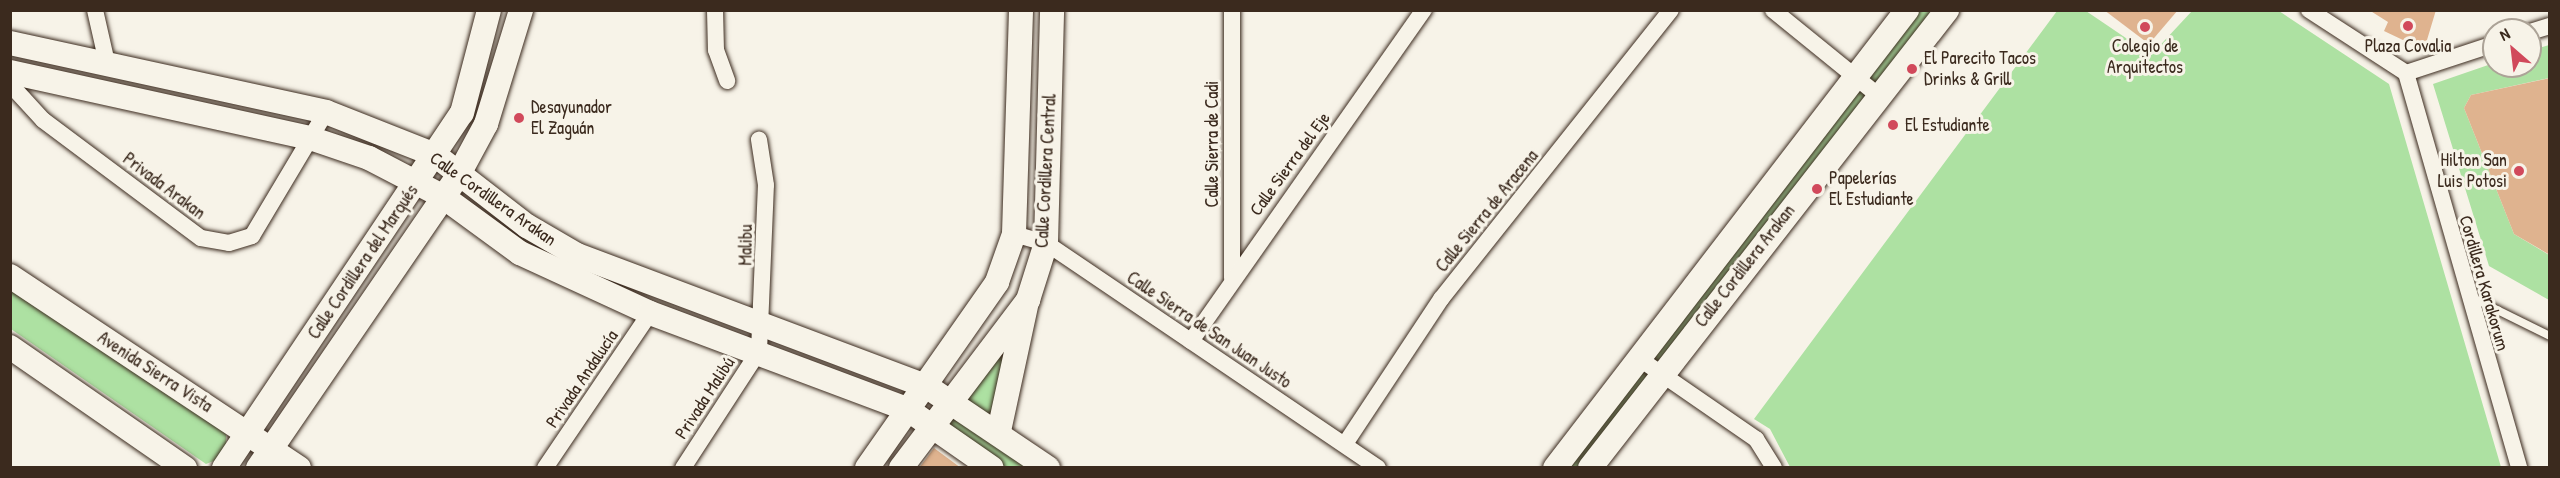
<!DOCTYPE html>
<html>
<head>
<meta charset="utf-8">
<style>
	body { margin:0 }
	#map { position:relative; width:2560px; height:478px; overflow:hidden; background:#f7f3e8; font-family:"Patrick Hand",sans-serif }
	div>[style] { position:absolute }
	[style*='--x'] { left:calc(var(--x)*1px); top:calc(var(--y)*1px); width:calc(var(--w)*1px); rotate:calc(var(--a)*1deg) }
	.green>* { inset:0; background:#ade1a2 }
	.building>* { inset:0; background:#dfb38f }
	.roads { filter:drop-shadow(0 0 2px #3b2a1e) drop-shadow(0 0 2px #3b2a1e) }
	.lane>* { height:8px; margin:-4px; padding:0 4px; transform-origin:4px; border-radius:4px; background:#f7f3e8 }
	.street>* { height:16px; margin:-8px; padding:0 8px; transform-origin:8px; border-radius:8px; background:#f7f3e8 }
	.secondary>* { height:24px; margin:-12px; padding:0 12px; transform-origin:12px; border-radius:12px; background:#f7f3e8 }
	.dots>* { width:16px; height:16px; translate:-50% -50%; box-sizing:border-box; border:3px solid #f7f3e8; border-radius:50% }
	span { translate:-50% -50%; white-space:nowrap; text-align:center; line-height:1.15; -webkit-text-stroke:6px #f7f3e8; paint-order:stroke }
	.poi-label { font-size:18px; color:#3b2a1e }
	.left { translate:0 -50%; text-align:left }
	.right { translate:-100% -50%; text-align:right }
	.street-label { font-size:18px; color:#3b2a1e }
	.frame { position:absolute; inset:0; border:12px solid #3b2a1e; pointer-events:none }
	.north { position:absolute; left:2482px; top:18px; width:60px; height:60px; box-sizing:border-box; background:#f7f3e8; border:2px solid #aca397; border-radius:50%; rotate:332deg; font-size:16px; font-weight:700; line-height:24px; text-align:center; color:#3b2a1e }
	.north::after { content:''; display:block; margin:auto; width:21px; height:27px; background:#d1495b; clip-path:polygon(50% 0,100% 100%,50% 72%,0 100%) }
</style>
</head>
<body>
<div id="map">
	<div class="green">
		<i style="clip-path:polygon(1914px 11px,1940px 11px,1584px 467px,1559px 468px)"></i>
		<i style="clip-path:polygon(2057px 11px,2086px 11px,2151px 55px,2192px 11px,2279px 11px,2389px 84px,2501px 467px,1790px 467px,1770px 429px,1754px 419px)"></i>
		<i style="clip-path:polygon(2549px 45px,2549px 78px,2471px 95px,2464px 108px,2514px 234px,2549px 255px,2549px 300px,2489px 266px,2433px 84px,2494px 63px,2530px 66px,2530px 51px)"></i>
		<i style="clip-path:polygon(10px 285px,226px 432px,226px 456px,206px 464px,11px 329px)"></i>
		<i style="clip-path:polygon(1028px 300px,999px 431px,950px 400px)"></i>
		<i style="clip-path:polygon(952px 406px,1038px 467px,1004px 467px,941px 421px)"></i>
	</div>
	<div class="building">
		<i style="clip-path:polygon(2104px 10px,2178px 10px,2149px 44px)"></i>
		<i style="clip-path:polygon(2369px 10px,2436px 10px,2424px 50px,2384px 31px,2388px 22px)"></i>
		<i style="clip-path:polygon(2550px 78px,2550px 255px,2514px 234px,2464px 108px,2471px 95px)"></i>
		<i style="clip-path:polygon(934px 448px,961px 468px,919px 468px)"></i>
	</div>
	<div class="roads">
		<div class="lane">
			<i style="--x:2471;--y:297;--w:88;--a:26.3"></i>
		</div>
		<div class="street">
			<i style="--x:95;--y:10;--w:58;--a:77.2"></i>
			<i style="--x:715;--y:10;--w:40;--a:88.6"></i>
			<i style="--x:716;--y:50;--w:33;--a:70"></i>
			<i style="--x:1232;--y:10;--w:268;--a:90"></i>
			<i style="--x:1773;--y:10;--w:136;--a:39.1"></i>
			<i style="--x:2309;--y:10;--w:116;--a:33"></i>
			<i style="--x:2530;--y:32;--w:21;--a:-17"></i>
			<i style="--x:2406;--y:73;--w:411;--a:74"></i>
			<i style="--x:2406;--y:73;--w:93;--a:-18.2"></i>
			<i style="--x:10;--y:84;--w:49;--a:47.5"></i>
			<i style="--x:43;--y:120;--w:197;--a:36.8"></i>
			<i style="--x:201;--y:238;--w:28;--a:10"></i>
			<i style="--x:229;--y:243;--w:24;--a:-17"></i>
			<i style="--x:252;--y:236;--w:144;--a:-59.2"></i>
			<i style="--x:1014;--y:234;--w:33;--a:16"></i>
			<i style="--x:1046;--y:243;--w:401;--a:34.1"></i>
			<i style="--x:1191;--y:341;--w:405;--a:-54.9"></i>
			<i style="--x:1637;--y:357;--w:145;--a:34.6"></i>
			<i style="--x:1756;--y:439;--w:34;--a:58"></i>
			<i style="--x:1345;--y:444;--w:174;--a:-56.5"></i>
			<i style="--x:1441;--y:299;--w:369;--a:-51.5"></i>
			<i style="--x:545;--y:468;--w:187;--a:-55.9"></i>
			<i style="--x:683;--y:468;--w:140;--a:-57"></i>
			<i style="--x:759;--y:351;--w:166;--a:-87.6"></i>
			<i style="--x:766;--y:185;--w:46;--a:-98.8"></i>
		</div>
		<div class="secondary">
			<i style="--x:10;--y:43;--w:323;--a:12.3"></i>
			<i style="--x:326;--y:112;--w:117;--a:21.5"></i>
			<i style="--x:435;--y:155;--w:116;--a:37.7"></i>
			<i style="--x:527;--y:226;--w:58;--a:30.1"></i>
			<i style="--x:577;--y:255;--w:373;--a:20.6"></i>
			<i style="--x:926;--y:386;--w:147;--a:33.9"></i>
			<i style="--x:10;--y:72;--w:307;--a:12.4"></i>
			<i style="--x:310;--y:138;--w:62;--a:18.7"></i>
			<i style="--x:369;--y:158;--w:82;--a:27.5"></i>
			<i style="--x:442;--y:196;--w:97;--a:36.2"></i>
			<i style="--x:520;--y:253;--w:143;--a:24.8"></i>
			<i style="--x:650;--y:313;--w:274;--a:20.5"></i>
			<i style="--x:907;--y:409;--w:103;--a:34.8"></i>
			<i style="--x:10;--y:276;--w:347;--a:33.6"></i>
			<i style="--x:10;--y:347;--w:213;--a:34.7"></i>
			<i style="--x:999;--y:431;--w:132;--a:-77.8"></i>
			<i style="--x:224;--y:468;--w:427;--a:-56.2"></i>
			<i style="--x:462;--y:113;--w:106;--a:-75.3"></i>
			<i style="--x:258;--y:468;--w:356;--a:-55.6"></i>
			<i style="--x:459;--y:174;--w:57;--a:-61.6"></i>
			<i style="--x:486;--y:124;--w:119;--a:-72.9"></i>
			<i style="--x:867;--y:468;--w:227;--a:-55"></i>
			<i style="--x:997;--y:282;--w:51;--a:-70.5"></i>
			<i style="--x:1014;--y:234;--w:224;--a:-88.2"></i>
			<i style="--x:901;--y:468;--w:211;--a:-52.9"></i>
			<i style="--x:1028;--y:300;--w:60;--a:-72.5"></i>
			<i style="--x:1046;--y:243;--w:233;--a:-88.5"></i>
			<i style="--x:1555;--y:468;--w:578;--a:-52.46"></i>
			<i style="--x:1590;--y:468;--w:581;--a:-52.06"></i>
		</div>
	</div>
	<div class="dots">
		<i style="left:2408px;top:26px;background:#d1495b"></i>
		<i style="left:2145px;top:27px;background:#d1495b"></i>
		<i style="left:1912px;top:69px;background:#d1495b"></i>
		<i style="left:519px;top:118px;background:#d1495b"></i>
		<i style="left:1893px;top:125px;background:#d1495b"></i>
		<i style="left:2519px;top:171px;background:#d1495b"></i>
		<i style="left:1817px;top:189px;background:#d1495b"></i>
	</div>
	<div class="poi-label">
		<span style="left:2408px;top:46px">Plaza Covalia</span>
		<span style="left:2145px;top:57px">Colegio de<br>Arquitectos</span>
		<span class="left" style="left:1924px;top:69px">El Parecito Tacos<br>Drinks &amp; Grill</span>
		<span class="left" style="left:531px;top:118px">Desayunador<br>El Zaguán</span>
		<span class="left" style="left:1905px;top:125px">El Estudiante</span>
		<span class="right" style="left:2507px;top:171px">Hilton San<br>Luis Potosi</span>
		<span class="left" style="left:1829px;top:189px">Papelerías<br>El Estudiante</span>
	</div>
	<div class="street-label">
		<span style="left:1212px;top:144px;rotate:-90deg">Calle Sierra de Cadi</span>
		<span style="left:1290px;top:164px;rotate:-54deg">Calle Sierra del Eje</span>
		<span style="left:1046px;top:171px;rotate:-87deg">Calle Cordillera Central</span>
		<span style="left:164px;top:186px;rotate:37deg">Privada Arakan</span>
		<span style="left:493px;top:199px;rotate:35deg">Calle Cordillera Arakan</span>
		<span style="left:1487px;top:211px;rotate:-51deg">Calle Sierra de Aracena</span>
		<span style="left:746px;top:245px;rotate:-89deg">Malibu</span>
		<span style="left:363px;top:262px;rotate:-56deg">Calle Cordillera del Marqués</span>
		<span style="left:1745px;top:266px;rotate:-52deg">Calle Cordillera Arakan</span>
		<span style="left:2484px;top:283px;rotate:74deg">Cordillera Karakorum</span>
		<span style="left:1209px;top:330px;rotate:34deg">Calle Sierra de San Juan Justo</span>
		<span style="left:155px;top:372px;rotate:33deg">Avenida Sierra Vista</span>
		<span style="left:582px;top:379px;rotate:-56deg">Privada Andalucía</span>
		<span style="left:705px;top:398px;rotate:-57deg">Privada Malibú</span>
	</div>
	<div class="frame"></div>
	<div class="north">N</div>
</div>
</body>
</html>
